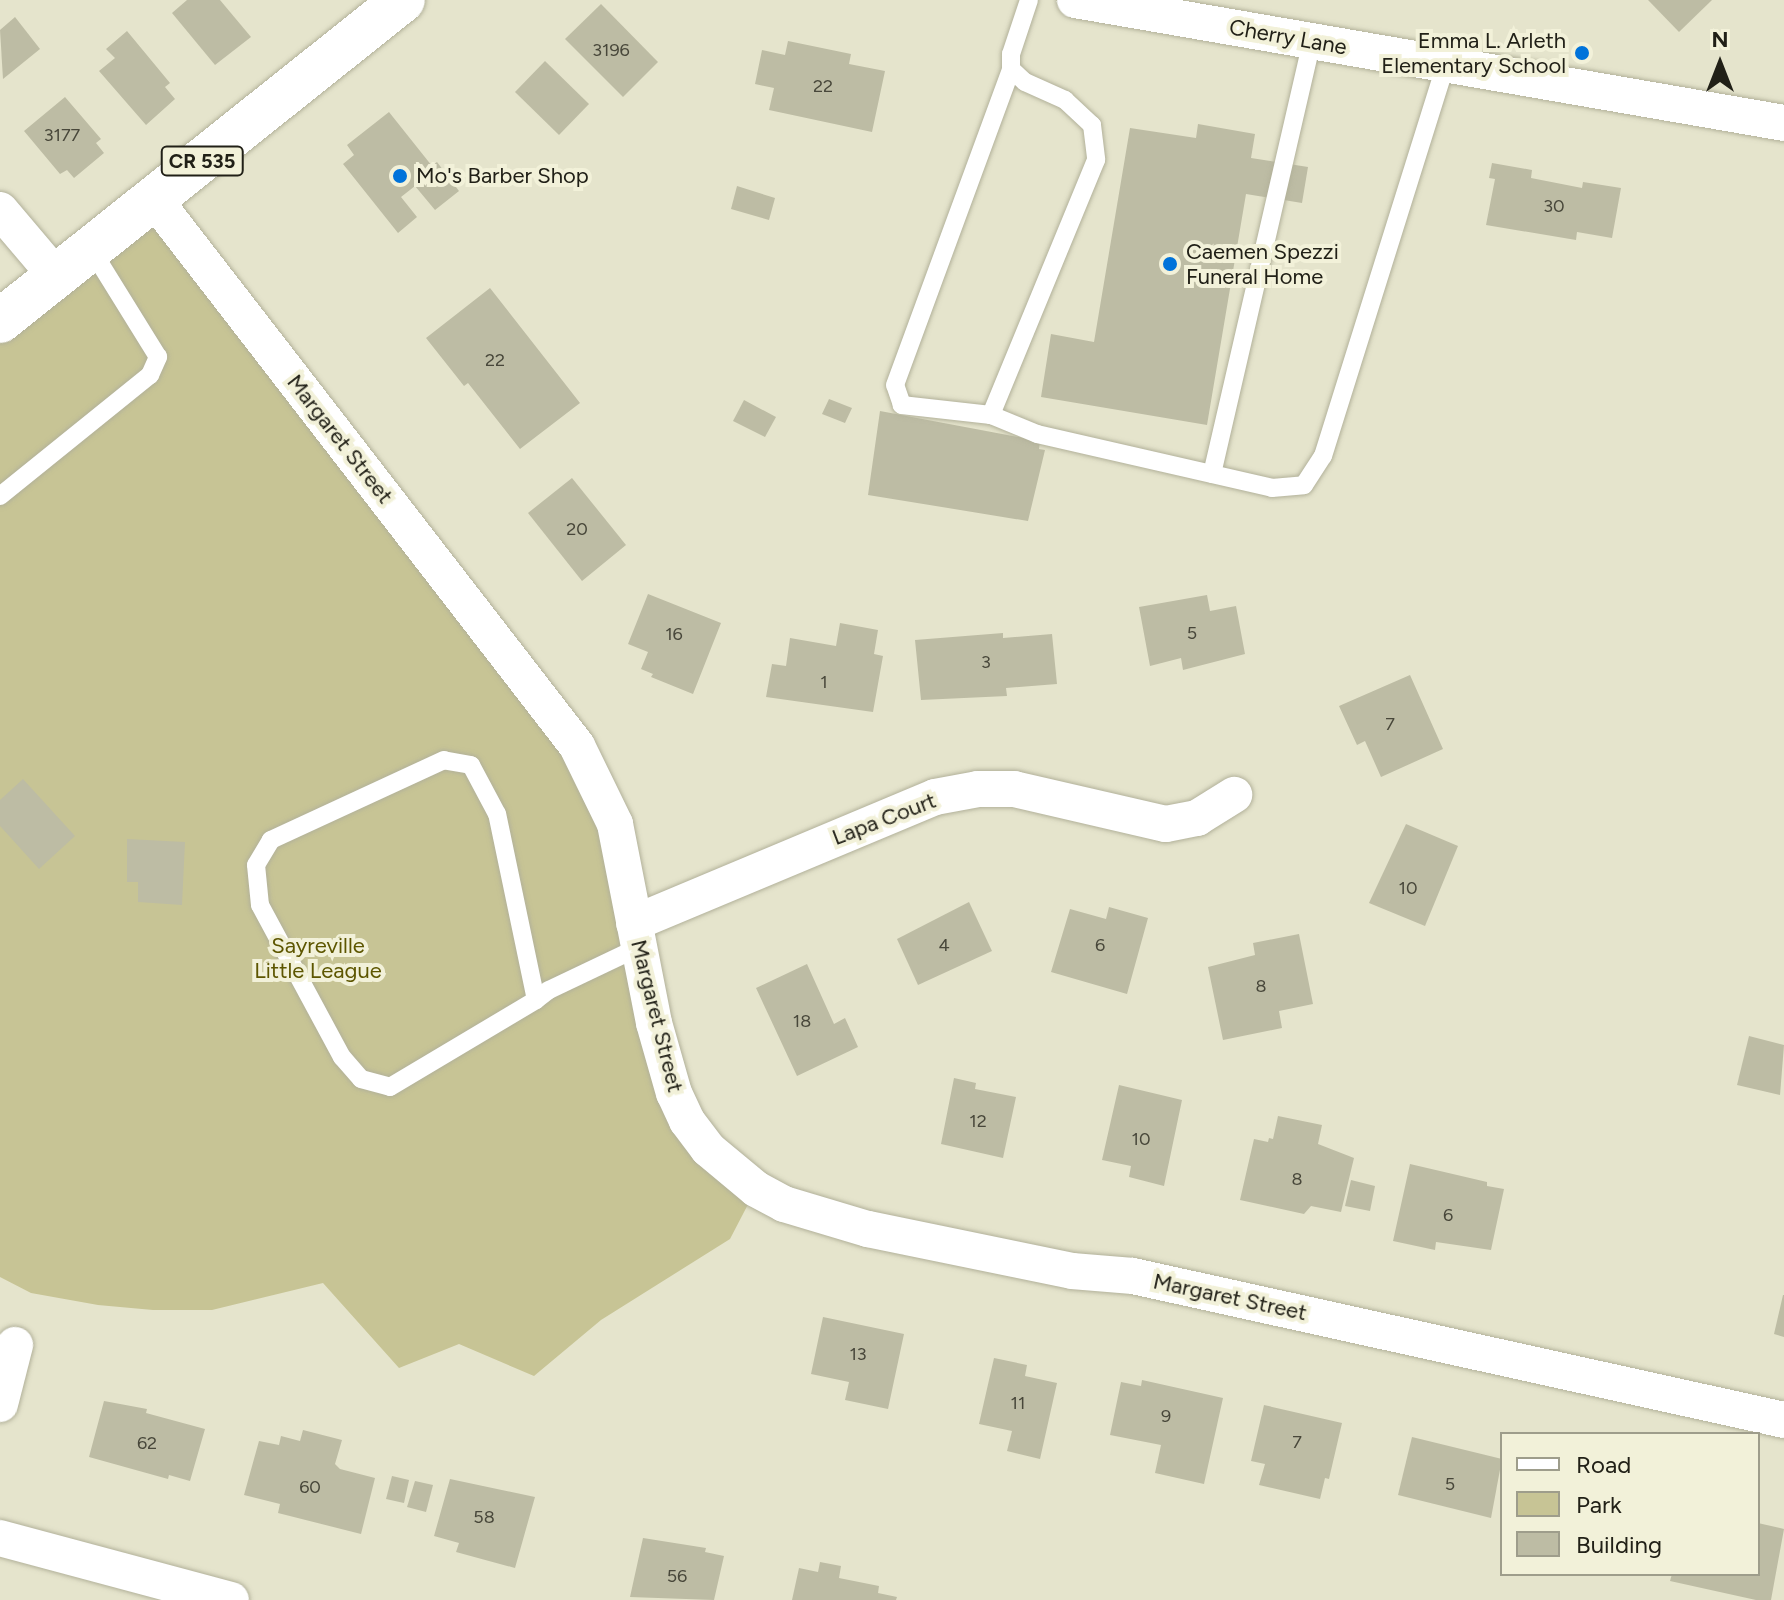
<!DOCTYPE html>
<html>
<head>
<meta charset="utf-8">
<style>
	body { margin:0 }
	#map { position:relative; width:1784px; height:1600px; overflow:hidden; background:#e5e4cc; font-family:Figtree,sans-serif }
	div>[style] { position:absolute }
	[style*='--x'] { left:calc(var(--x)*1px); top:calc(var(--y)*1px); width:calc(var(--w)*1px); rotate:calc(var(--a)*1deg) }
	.green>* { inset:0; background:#c7c495 }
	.building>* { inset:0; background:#bdbca4 }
	.roads { filter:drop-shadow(0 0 2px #b2b19a) drop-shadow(0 0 2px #b2b19a) }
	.service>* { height:18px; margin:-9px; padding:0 9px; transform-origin:9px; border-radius:9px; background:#fff }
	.minor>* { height:36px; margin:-18px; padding:0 18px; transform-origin:18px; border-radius:18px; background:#fff }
	.primary>* { height:44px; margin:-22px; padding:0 22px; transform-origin:22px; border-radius:22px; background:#fff }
	.dots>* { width:22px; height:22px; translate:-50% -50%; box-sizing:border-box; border:4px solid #f2f1d9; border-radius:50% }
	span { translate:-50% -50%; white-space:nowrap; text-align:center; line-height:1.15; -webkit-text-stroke:8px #f2f1d9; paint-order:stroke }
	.number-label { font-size:18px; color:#48473a }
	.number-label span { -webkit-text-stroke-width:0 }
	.shield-label span { padding:2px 6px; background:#f2f1d9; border:2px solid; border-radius:6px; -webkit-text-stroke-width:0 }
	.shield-label { font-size:20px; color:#212017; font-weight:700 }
	.street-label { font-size:22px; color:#212017 }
	.poi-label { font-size:22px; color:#212017 }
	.right { translate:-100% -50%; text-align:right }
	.left { translate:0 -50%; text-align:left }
	.park-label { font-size:22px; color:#5d5600 }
	.legend { position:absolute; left:1500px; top:1432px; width:260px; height:144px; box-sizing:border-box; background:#f2f1d9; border:2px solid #9e9d8b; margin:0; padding:10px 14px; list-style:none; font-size:24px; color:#212017 }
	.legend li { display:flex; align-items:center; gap:16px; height:40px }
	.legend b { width:40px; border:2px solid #9e9d8b }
	.north { position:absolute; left:1680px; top:24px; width:80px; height:80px; -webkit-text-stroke:6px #f2f1d9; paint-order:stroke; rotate:0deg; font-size:22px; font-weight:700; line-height:32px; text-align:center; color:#212017 }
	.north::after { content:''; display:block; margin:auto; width:28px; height:36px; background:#212017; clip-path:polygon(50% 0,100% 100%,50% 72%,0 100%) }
</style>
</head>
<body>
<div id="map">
	<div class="green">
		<i style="clip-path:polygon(154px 199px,577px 746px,665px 1062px,756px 1189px,730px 1239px,601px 1320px,534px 1376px,459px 1344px,399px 1368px,323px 1283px,212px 1310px,153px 1310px,98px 1305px,31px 1293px,0 1277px,0 321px)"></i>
	</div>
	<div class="building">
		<i style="clip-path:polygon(187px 0,220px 0,251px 37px,215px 65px,172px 13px)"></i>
		<i style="clip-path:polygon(1648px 0,1712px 0,1679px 32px)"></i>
		<i style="clip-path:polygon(601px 4px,658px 62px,623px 97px,565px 39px)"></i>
		<i style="clip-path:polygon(15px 17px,40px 49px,3px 79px,0 30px)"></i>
		<i style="clip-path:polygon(127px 31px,170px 83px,165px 87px,175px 99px,146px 125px,99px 71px,115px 58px,106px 49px)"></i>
		<i style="clip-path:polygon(788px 41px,851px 54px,849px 64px,885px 71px,872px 132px,769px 110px,774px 88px,755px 84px,762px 50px,785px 55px)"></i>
		<i style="clip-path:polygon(545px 61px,589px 104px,559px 135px,515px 92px)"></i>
		<i style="clip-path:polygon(65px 97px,101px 139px,96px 143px,104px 153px,74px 178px,67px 170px,60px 174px,24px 131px)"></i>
		<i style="clip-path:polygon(389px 112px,432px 166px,437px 162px,459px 191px,435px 210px,415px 186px,401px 197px,417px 217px,398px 233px,343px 164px,354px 155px,347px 145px)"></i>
		<i style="clip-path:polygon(1198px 124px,1255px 134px,1251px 158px,1308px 167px,1302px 203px,1246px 194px,1207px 425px,1041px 397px,1051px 334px,1094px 342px,1130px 128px,1196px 138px)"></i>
		<i style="clip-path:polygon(1492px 163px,1532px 170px,1531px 178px,1582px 188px,1583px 182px,1621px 188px,1612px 238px,1577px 232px,1576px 240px,1486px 225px,1495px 179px,1489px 178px)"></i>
		<i style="clip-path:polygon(737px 186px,775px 198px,769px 220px,731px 209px)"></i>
		<i style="clip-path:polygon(490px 288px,580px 403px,520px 449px,468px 383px,464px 386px,426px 338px)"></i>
		<i style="clip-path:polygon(829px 399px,852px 408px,845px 423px,822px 414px)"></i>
		<i style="clip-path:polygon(744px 400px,776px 417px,765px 437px,733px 421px)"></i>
		<i style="clip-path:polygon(880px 411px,1040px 441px,1039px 449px,1045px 450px,1028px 521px,868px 495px)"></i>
		<i style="clip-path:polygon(572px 478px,626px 545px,582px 581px,528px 513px)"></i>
		<i style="clip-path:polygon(648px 594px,721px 623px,693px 694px,651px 677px,653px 674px,641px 669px,648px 652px,628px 644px)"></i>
		<i style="clip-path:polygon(1207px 595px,1210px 611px,1236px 606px,1245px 654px,1183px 670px,1181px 658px,1150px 666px,1139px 607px)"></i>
		<i style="clip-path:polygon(840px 623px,878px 630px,874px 654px,883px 656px,873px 712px,766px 697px,772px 664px,786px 666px,790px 638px,836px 646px)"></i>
		<i style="clip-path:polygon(1003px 633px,1003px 638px,1052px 634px,1057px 684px,1006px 688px,1007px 696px,921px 700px,915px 640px)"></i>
		<i style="clip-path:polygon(1410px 675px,1443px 749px,1381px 777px,1365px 741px,1357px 745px,1339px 706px)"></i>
		<i style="clip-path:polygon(23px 779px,75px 836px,39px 869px,0 826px,0 800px)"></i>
		<i style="clip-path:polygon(1406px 824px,1458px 846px,1425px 926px,1369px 903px)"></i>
		<i style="clip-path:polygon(127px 839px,185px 842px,182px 905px,138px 902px,138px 882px,127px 882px)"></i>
		<i style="clip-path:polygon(969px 902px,992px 951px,918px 985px,897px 939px)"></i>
		<i style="clip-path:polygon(1109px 907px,1148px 918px,1127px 994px,1051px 972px,1070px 909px,1106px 919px)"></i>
		<i style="clip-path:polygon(1299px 934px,1313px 1004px,1279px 1011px,1282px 1028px,1223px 1040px,1208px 967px,1255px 955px,1253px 943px)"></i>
		<i style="clip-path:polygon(807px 964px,834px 1024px,845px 1018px,858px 1047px,797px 1076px,756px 988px)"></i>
		<i style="clip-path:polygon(1749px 1036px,1784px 1045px,1780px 1095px,1737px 1085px)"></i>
		<i style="clip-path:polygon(954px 1078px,976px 1083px,975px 1089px,1016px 1097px,1003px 1158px,941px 1144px)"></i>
		<i style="clip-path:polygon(1119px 1085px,1182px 1100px,1164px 1186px,1129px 1177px,1131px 1166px,1102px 1160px)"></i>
		<i style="clip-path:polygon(1278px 1116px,1322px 1125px,1318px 1144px,1354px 1158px,1341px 1212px,1311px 1206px,1304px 1214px,1240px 1200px,1254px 1139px,1268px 1142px,1269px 1138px,1273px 1139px)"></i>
		<i style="clip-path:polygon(1410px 1164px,1487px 1182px,1487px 1186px,1504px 1189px,1491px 1250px,1436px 1242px,1435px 1250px,1393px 1241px)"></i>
		<i style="clip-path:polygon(1351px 1180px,1375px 1186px,1370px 1211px,1345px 1206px)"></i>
		<i style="clip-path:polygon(1783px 1295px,1784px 1295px,1784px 1337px,1774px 1334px)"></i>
		<i style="clip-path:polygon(823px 1317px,904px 1334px,888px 1409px,845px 1400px,849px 1382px,811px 1374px)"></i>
		<i style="clip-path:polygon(994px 1358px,1027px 1365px,1025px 1376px,1057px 1383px,1040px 1459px,1007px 1451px,1012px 1431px,979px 1424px)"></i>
		<i style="clip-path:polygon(1142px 1380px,1223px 1398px,1204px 1484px,1155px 1473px,1161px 1445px,1110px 1435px,1121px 1382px,1141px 1386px)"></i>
		<i style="clip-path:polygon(104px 1401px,147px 1409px,146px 1413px,205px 1429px,190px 1481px,169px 1475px,168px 1479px,89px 1457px)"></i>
		<i style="clip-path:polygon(1264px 1405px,1342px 1423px,1329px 1479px,1325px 1478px,1320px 1499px,1259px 1485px,1265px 1464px,1251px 1461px)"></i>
		<i style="clip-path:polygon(303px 1430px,342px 1440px,335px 1464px,340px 1469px,375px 1478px,361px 1534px,278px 1513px,280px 1504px,244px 1495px,259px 1441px,279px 1445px,281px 1436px,300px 1441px)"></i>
		<i style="clip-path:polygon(1412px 1437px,1502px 1459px,1491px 1518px,1398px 1495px)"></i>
		<i style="clip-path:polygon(392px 1476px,409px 1480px,404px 1503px,386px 1499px)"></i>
		<i style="clip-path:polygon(450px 1479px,535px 1497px,515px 1568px,456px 1552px,459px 1543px,434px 1536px)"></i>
		<i style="clip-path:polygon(415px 1481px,433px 1485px,426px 1512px,407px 1507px)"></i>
		<i style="clip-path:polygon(1758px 1523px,1784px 1529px,1771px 1600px,1756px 1600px,1670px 1581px,1672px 1574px,1758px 1574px)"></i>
		<i style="clip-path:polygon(643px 1538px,706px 1548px,705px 1552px,724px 1556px,714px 1600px,630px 1597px)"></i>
		<i style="clip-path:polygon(820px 1562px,841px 1566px,839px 1578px,879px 1586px,878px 1593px,897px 1597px,896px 1600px,792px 1600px,799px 1568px,818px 1572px)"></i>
	</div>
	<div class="roads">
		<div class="service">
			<i style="--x:1029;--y:0;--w:57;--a:108.4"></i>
			<i style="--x:1011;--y:54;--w:15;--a:90"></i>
			<i style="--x:1011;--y:69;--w:19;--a:43"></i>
			<i style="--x:1025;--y:82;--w:44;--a:24.2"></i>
			<i style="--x:1065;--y:100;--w:37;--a:43"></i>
			<i style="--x:1092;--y:125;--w:35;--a:83"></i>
			<i style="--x:1096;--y:160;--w:276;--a:112.4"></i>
			<i style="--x:991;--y:415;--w:50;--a:22.4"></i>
			<i style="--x:1037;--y:434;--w:241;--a:12.9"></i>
			<i style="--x:1272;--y:488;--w:32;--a:-5"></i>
			<i style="--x:1304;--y:485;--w:35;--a:-57"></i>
			<i style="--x:1323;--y:456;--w:411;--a:-72.6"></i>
			<i style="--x:991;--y:415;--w:90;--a:-173.6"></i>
			<i style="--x:902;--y:405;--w:21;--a:-109"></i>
			<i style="--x:895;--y:385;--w:337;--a:-69.8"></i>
			<i style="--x:1212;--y:474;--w:444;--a:-77"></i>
			<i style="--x:0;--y:496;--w:193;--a:-38.9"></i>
			<i style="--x:150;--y:375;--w:20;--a:-66"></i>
			<i style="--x:158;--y:357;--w:127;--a:-121.8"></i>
			<i style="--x:536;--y:1000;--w:190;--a:-101.8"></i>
			<i style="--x:497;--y:814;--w:55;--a:-118"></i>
			<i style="--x:471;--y:765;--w:27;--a:-170"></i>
			<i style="--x:444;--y:760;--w:191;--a:155.2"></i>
			<i style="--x:271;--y:840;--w:29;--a:121"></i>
			<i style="--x:256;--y:865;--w:40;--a:84.3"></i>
			<i style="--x:260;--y:905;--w:173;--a:61.7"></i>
			<i style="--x:342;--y:1057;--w:29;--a:49"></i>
			<i style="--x:361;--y:1079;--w:30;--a:15"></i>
			<i style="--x:390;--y:1087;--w:170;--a:-30.8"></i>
			<i style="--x:536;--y:1000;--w:16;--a:-38"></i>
			<i style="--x:549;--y:990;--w:100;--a:-25.5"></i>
		</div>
		<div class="minor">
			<i style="--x:1075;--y:0;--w:720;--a:9.84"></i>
			<i style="--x:154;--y:199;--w:691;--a:52.28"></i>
			<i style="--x:577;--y:746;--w:87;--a:64"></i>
			<i style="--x:615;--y:824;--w:203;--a:78.9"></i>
			<i style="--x:654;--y:1023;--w:73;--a:74.1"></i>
			<i style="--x:674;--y:1093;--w:31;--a:65"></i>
			<i style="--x:687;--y:1121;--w:35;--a:53"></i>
			<i style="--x:708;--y:1149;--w:62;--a:39.8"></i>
			<i style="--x:756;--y:1189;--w:32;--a:28"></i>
			<i style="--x:784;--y:1204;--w:88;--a:16.6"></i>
			<i style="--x:868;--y:1229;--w:208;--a:11.6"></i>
			<i style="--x:1072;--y:1271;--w:61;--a:4.7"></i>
			<i style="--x:1133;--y:1276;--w:667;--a:12.47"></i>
			<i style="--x:0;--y:210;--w:87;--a:49.7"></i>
			<i style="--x:634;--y:923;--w:326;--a:-22.7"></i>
			<i style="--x:935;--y:797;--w:44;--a:-10.5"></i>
			<i style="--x:978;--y:789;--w:36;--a:0"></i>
			<i style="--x:1014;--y:789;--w:156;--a:13"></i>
			<i style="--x:1166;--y:824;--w:32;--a:-11"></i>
			<i style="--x:1197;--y:818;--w:44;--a:-31.9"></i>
			<i style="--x:0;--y:1404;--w:61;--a:-75.7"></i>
			<i style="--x:0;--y:1538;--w:239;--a:15"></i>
		</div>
		<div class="primary">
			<i style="--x:0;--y:321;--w:515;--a:-38.54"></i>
		</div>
	</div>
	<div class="dots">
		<i style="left:1582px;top:53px;background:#0073da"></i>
		<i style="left:400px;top:176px;background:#0073da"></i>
		<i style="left:1170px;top:264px;background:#0073da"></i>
	</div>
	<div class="number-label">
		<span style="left:611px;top:50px">3196</span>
		<span style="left:823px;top:86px">22</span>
		<span style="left:62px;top:135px">3177</span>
		<span style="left:1554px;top:206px">30</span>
		<span style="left:495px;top:360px">22</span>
		<span style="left:577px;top:529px">20</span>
		<span style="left:1192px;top:633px">5</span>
		<span style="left:674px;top:634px">16</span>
		<span style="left:986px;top:662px">3</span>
		<span style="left:824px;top:682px">1</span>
		<span style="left:1390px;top:724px">7</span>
		<span style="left:1408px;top:888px">10</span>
		<span style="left:944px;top:945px">4</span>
		<span style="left:1100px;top:945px">6</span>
		<span style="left:1261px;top:986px">8</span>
		<span style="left:802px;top:1021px">18</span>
		<span style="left:978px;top:1121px">12</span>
		<span style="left:1141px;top:1139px">10</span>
		<span style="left:1297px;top:1179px">8</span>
		<span style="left:1448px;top:1215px">6</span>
		<span style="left:858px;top:1354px">13</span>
		<span style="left:1018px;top:1403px">11</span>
		<span style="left:1166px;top:1416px">9</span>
		<span style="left:1297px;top:1442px">7</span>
		<span style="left:147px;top:1443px">62</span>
		<span style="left:1450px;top:1484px">5</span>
		<span style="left:310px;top:1487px">60</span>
		<span style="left:484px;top:1517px">58</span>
		<span style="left:677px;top:1576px">56</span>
	</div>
	<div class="shield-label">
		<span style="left:202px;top:161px">CR 535</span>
	</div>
	<div class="street-label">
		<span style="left:1288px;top:37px;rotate:10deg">Cherry Lane</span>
		<span style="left:340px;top:439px;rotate:52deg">Margaret Street</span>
		<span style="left:884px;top:819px;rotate:-21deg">Lapa Court</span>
		<span style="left:657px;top:1016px;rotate:76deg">Margaret Street</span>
		<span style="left:1230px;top:1297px;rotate:12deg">Margaret Street</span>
	</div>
	<div class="poi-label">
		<span class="right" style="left:1566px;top:53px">Emma L. Arleth<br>Elementary School</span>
		<span class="left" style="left:416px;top:176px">Mo's Barber Shop</span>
		<span class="left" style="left:1186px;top:264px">Caemen Spezzi<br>Funeral Home</span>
	</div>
	<div class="park-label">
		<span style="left:318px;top:958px">Sayreville<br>Little League</span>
	</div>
	<ul class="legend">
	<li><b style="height:10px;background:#fff"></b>Road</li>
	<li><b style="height:22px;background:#c7c495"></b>Park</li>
	<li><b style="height:22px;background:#bdbca4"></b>Building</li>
	</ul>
	<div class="north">N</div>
</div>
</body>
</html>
